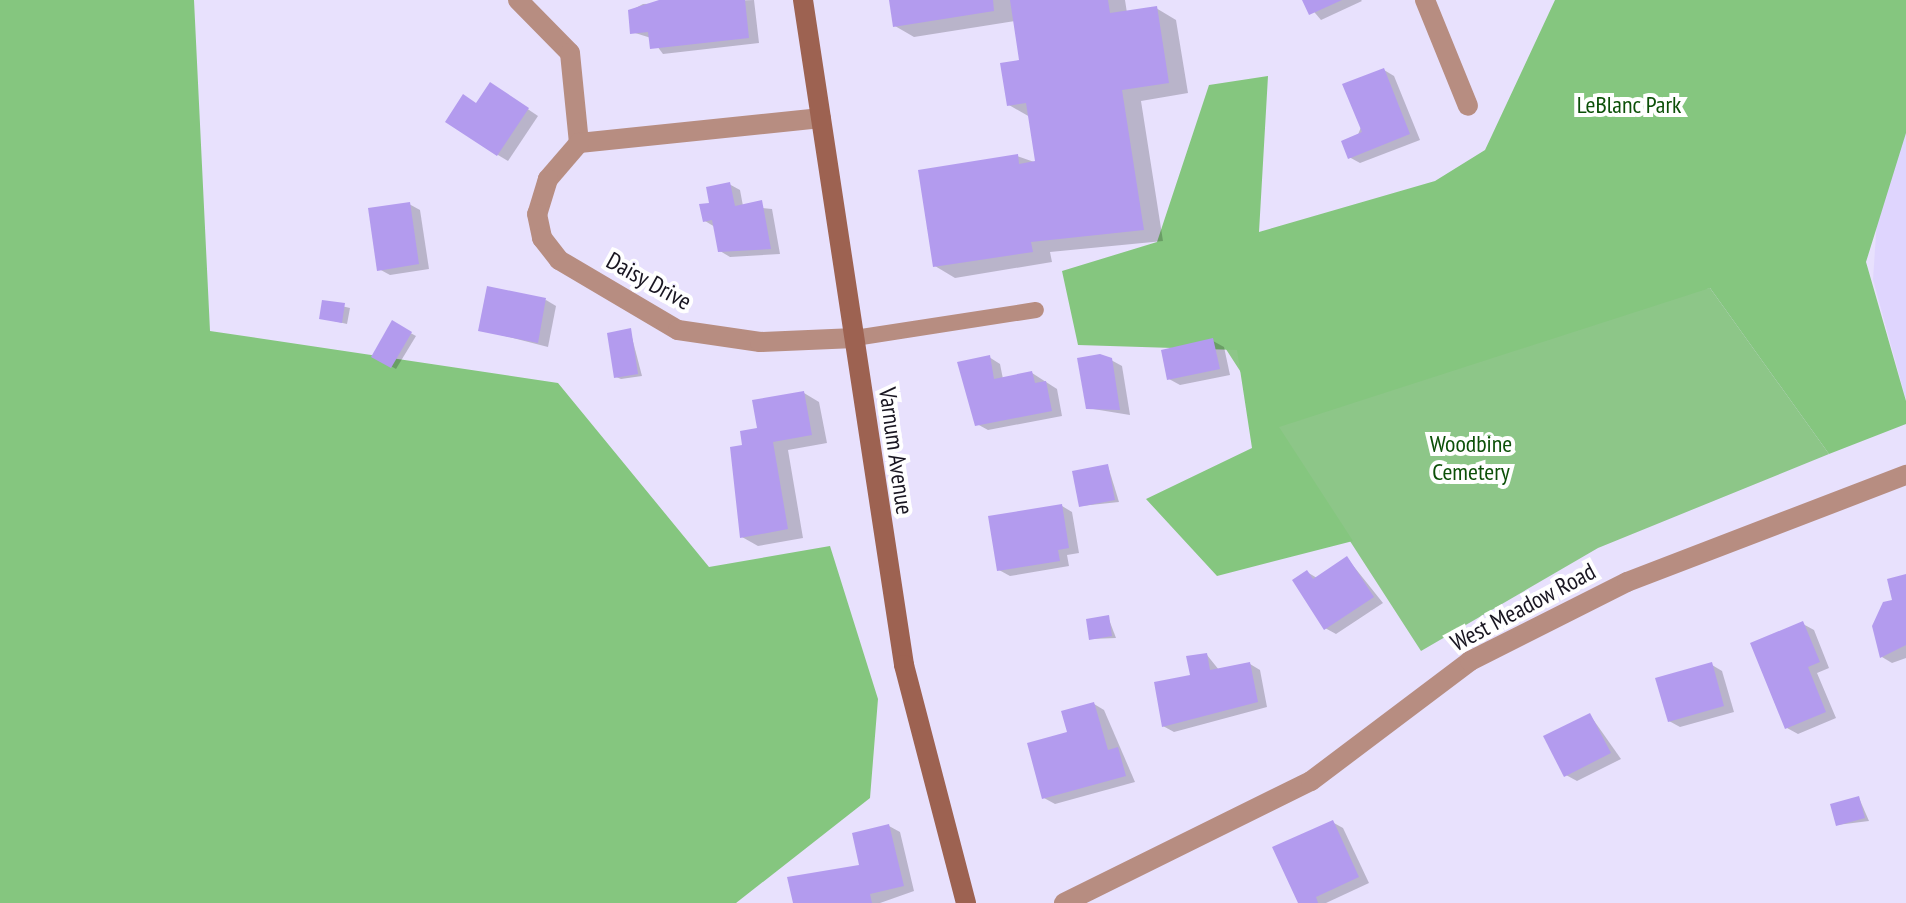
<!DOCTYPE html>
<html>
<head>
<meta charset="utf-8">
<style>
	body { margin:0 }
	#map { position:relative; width:1906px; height:903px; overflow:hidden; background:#e8e1fd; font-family:"PT Sans Narrow",sans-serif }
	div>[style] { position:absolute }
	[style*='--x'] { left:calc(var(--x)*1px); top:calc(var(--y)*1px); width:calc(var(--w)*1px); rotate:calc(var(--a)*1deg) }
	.built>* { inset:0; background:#dfd5fe }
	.green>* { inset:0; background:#8dc688 }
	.forest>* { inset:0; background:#85c67f }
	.shadow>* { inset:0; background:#0003 }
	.building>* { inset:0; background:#b39bee }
	.service>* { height:16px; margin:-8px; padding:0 8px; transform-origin:8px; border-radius:8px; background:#b78d81 }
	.minor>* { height:20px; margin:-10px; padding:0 10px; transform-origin:10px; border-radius:10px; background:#b78d81 }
	.tertiary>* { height:20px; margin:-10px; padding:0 10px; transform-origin:10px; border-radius:10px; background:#b78d81 }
	.secondary>* { height:20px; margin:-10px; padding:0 10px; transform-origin:10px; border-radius:10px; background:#9d6251 }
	span { translate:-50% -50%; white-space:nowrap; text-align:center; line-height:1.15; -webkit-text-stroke:8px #fff; paint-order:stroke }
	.park-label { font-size:24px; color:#0c5008 }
	.street-label { font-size:24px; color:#191621 }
</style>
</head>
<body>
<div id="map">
	<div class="built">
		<i style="clip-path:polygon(1906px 20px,1906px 400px,1873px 280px,1888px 51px)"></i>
	</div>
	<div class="green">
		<i style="clip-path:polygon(1710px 288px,1829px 454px,1598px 548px,1421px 651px,1222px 343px)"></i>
	</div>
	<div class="forest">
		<i style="clip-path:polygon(0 0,194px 0,210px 331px,558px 383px,709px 567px,830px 546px,878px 699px,870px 798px,736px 903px,0 903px)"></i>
		<i style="clip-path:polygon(1555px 0,1906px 0,1906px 133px,1866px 262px,1906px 401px,1906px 424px,1829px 454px,1710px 288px,1279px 427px,1353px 541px,1217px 576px,1146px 499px,1252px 448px,1237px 350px,1078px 345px,1062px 271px,1157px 242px,1209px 85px,1268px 76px,1259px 232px,1435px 181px,1485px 150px)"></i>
	</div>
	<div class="shadow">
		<i style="clip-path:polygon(754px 0,759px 43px,663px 54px,651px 38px,632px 32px,630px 11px,643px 4px)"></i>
		<i style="clip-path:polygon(891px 0,1125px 0,1127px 13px,1156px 8px,1176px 20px,1188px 93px,1141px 101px,1163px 241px,1050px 252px,1052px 262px,955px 278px,935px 266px,1017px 156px,1037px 163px,1030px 117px,1009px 105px,1021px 61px,1015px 21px,914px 37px,895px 26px)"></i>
		<i style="clip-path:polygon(1304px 0,1361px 0,1362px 1px,1321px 20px)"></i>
		<i style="clip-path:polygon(1384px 70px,1394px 76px,1420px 140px,1360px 163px,1349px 157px)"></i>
		<i style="clip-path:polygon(501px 91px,538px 116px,508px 161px,498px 155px,477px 105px)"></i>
		<i style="clip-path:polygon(729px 184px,740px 190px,743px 206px,772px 209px,780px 254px,730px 257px,720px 251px,715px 227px,705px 221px)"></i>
		<i style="clip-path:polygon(409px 204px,420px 210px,429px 269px,390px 275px,379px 269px)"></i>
		<i style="clip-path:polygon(546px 300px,556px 306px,548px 347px,481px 330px)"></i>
		<i style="clip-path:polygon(324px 302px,350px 308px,347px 324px,321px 318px)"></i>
		<i style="clip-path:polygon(392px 323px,416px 336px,396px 369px,373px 356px)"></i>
		<i style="clip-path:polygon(630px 330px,642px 376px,621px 379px,616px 377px)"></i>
		<i style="clip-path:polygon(1213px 341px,1224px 347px,1230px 375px,1180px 385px,1169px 379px)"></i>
		<i style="clip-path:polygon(989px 357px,1000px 364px,1003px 379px,1032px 373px,1057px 389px,1062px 416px,988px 430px,977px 424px)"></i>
		<i style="clip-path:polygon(1111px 360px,1122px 366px,1130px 415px,1087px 408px)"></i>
		<i style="clip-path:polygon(804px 393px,819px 402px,827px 443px,788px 450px,803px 538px,758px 546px,742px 537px,745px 446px)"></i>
		<i style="clip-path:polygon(1108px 466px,1119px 502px,1081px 506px)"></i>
		<i style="clip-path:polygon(1062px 506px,1072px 512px,1079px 553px,1067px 555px,1069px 566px,1010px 576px,999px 570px)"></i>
		<i style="clip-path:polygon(1347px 558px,1383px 603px,1336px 634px,1325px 628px,1307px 572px,1317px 578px)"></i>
		<i style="clip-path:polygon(1906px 576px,1906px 658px,1892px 663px,1882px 657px)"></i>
		<i style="clip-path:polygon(1108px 617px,1116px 638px,1091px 639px)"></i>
		<i style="clip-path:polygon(1803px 624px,1814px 630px,1829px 668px,1817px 673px,1836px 718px,1798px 734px,1787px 728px)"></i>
		<i style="clip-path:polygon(1207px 655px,1219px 670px,1250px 664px,1260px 670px,1267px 707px,1174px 732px,1163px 726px)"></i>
		<i style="clip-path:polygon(1712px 665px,1722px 671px,1734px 712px,1680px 727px,1669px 721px)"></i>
		<i style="clip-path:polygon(1094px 704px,1104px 710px,1135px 782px,1055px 804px,1044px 798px)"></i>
		<i style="clip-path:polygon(1590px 715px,1621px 759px,1577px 781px,1566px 775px)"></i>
		<i style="clip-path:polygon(1859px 798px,1869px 821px,1837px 825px)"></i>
		<i style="clip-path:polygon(1332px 822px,1343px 828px,1369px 883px,1326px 903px,1300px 903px)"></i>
		<i style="clip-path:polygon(889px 826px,900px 832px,914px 891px,880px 903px,795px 903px,862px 867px)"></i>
	</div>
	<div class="building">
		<i style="clip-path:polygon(659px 0,745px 0,749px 38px,650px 49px,648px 32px,630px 34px,628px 10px)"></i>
		<i style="clip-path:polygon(889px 0,993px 0,994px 11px,893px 27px)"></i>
		<i style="clip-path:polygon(1010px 0,1108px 0,1110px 13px,1157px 6px,1169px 83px,1122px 90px,1144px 230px,1031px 242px,1033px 252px,933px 267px,918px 170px,1018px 154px,1019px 164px,1035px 161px,1026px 103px,1007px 106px,1000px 63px,1019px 60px)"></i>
		<i style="clip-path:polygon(1302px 0,1342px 0,1309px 15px)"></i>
		<i style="clip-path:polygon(1384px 68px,1410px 134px,1348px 159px,1341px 141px,1362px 132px,1342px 84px)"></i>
		<i style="clip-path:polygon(490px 82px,529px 108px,497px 156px,445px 122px,463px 94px,476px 103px)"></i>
		<i style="clip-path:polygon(730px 182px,735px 206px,762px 200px,771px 249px,718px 252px,712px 220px,703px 222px,699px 204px,709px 203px,706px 187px)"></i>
		<i style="clip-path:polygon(410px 202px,419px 264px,377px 271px,368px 208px)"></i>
		<i style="clip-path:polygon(487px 286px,546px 298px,538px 343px,478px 331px)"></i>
		<i style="clip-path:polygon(322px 300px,345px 303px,342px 323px,319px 319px)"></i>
		<i style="clip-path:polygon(392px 320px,412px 332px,391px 368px,371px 357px)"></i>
		<i style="clip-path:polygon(631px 328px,638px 374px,614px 378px,607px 333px)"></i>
		<i style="clip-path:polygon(1213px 338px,1220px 369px,1167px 380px,1161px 350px)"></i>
		<i style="clip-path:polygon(1100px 354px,1112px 358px,1120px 410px,1086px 409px,1077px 358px)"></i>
		<i style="clip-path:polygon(990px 355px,994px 379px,1032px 371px,1035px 383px,1046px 381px,1052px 411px,975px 426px,957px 362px)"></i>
		<i style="clip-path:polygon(804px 391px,812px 435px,773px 442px,788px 529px,740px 538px,730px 447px,742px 445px,740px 431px,757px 428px,752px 400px)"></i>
		<i style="clip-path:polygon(1108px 464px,1115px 500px,1079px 507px,1072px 471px)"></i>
		<i style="clip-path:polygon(1062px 504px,1069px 548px,1058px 550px,1060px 561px,997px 571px,988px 516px)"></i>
		<i style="clip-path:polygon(1347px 556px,1374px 597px,1324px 630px,1292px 580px,1307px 570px,1313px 579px)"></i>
		<i style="clip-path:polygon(1906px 574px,1906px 645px,1880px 658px,1872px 626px,1883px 602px,1892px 600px,1887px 579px)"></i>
		<i style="clip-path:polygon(1109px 615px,1112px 636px,1089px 640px,1086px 619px)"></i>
		<i style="clip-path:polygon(1803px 621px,1820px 662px,1808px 667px,1826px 712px,1785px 729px,1750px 643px)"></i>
		<i style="clip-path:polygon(1207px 653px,1210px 670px,1250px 662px,1258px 702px,1162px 727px,1154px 682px,1190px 675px,1186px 656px)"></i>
		<i style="clip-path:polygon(1712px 662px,1724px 706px,1668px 722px,1655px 678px)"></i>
		<i style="clip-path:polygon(1094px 702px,1108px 750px,1118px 747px,1126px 776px,1042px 799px,1027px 743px,1067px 732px,1061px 711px)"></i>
		<i style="clip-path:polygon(1590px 713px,1611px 753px,1564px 777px,1543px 736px)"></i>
		<i style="clip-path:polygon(1859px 796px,1865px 818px,1836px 826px,1830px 804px)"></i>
		<i style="clip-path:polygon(1333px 820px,1359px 877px,1316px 897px,1318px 903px,1298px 903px,1272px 847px)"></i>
		<i style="clip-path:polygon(889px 824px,904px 886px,870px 894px,872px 903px,793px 903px,787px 877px,859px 865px,852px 833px)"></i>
	</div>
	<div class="service">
		<i style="--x:855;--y:338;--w:183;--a:-8.8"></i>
	</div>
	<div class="minor">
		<i style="--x:518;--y:0;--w:74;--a:45.5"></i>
		<i style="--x:570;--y:53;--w:90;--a:84.3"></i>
		<i style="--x:1425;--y:0;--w:114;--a:67.9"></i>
		<i style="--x:821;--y:118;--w:243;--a:174.1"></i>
		<i style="--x:579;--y:143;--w:48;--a:130.7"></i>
		<i style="--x:548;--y:179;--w:37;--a:107"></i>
		<i style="--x:537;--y:214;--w:25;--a:78"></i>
		<i style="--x:542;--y:238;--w:28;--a:52"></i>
		<i style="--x:559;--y:260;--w:138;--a:30.5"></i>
		<i style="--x:678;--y:330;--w:83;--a:8.3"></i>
		<i style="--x:760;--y:342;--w:95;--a:-2.4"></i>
	</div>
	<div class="tertiary">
		<i style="--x:1064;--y:903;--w:275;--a:-26.3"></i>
		<i style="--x:1311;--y:781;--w:199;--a:-37"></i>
		<i style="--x:1470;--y:661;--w:176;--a:-26.7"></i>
		<i style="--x:1627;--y:582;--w:299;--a:-21"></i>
	</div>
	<div class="secondary">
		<i style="--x:803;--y:0;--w:673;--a:81.36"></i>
		<i style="--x:904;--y:665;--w:246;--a:75.4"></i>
	</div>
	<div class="park-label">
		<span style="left:1629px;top:105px">LeBlanc Park</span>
		<span style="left:1471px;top:458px">Woodbine<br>Cemetery</span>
	</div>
	<div class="street-label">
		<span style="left:649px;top:281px;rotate:29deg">Daisy Drive</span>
		<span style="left:896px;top:451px;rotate:82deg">Varnum Avenue</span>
		<span style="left:1523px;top:607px;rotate:-28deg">West Meadow Road</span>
	</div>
</div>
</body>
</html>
